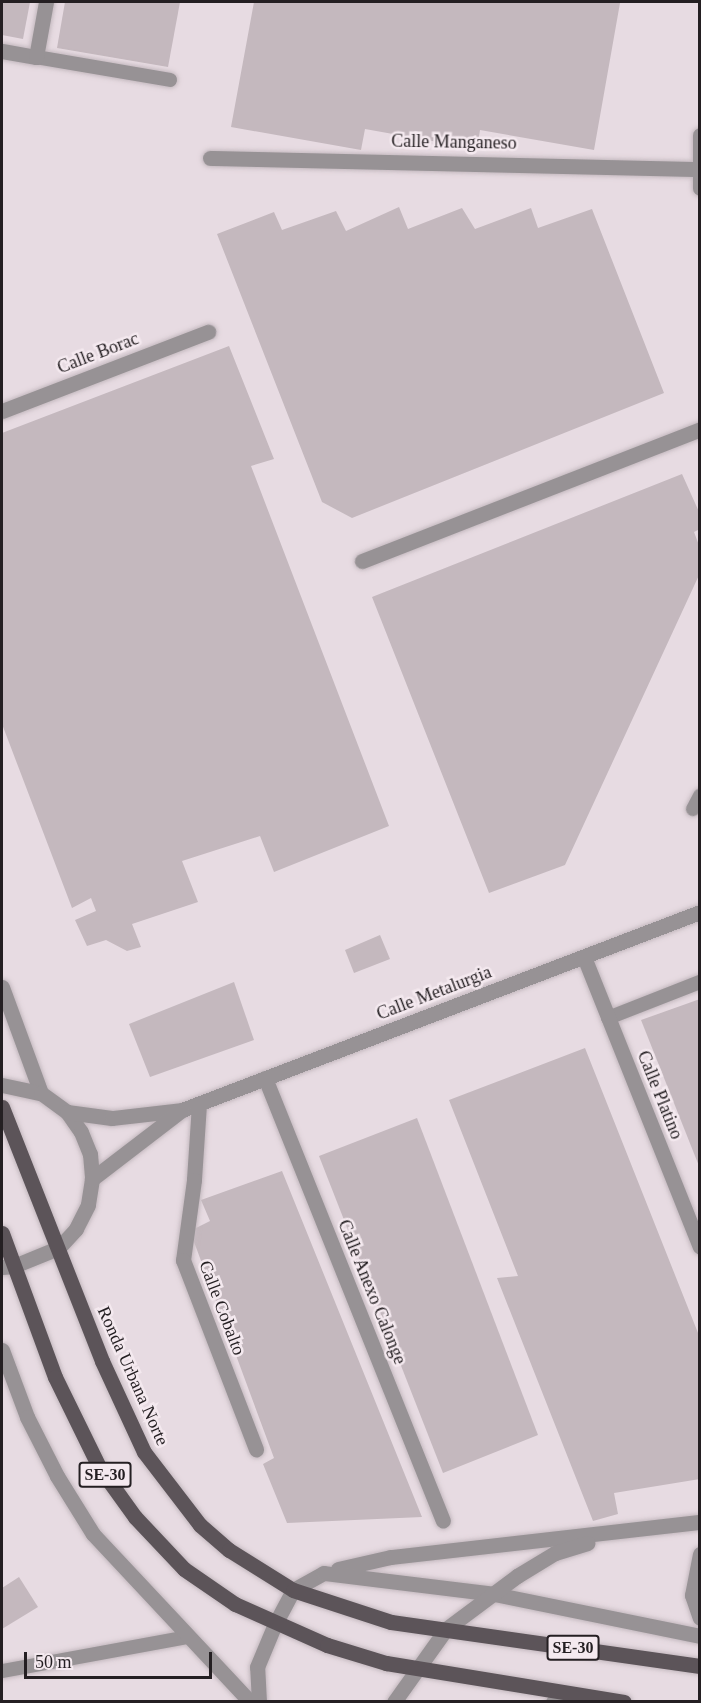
<!DOCTYPE html>
<html>
<head>
<meta charset="utf-8">
<style>
	body { margin:0 }
	#map { position:relative; width:701px; height:1703px; overflow:hidden; background:#e7dbe2; font-family:Georgia,serif }
	div>[style] { position:absolute }
	[style*='--x'] { left:calc(var(--x)*1px); top:calc(var(--y)*1px); width:calc(var(--w)*1px); rotate:calc(var(--a)*1deg) }
	.building>* { inset:0; background:#c4b8be }
	.roads { filter:drop-shadow(0 0 2px #c4b9bf) drop-shadow(0 0 2px #c4b9bf) }
	.service>* { height:14px; margin:-7px; padding:0 7px; transform-origin:7px; border-radius:7px; background:#979295 }
	.minor>* { height:15px; margin:-7.5px; padding:0 7.5px; transform-origin:7.5px; border-radius:7.5px; background:#979295 }
	.primary>* { height:15px; margin:-7.5px; padding:0 7.5px; transform-origin:7.5px; border-radius:7.5px; background:#5c5459 }
	span { translate:-50% -50%; white-space:nowrap; text-align:center; line-height:1.15; -webkit-text-stroke:5px #f4e9ef; paint-order:stroke }
	.shield-label span { padding:2px 4px; background:#f4e9ef; border:2px solid; border-radius:4px; -webkit-text-stroke-width:0 }
	.shield-label { font-size:16px; color:#241f22; font-weight:700 }
	.street-label { font-size:18px; color:#241f22 }
	.frame { position:absolute; inset:0; border:3px solid #241f22; pointer-events:none }
	.scale { position:absolute; left:24px; top:1652px; width:188px; height:27px; box-sizing:border-box; border:3px solid #241f22; border-top:0; padding-left:8px; font-size:18px; line-height:21px; white-space:nowrap; color:#241f22; -webkit-text-stroke:4px #f4e9ef; paint-order:stroke }
</style>
</head>
<body>
<div id="map">
	<div class="building">
		<i style="clip-path:polygon(2px 2px,30px 2px,23px 39px,2px 35px)"></i>
		<i style="clip-path:polygon(65px 2px,180px 2px,168px 67px,57px 48px)"></i>
		<i style="clip-path:polygon(254px 2px,620px 3px,594px 150px,480px 130px,477px 149px,365px 129px,361px 150px,231px 127px)"></i>
		<i style="clip-path:polygon(399px 207px,408px 229px,462px 208px,475px 229px,531px 208px,538px 228px,592px 209px,664px 393px,352px 518px,322px 502px,217px 234px,274px 212px,282px 230px,336px 211px,346px 231px)"></i>
		<i style="clip-path:polygon(229px 346px,274px 459px,251px 466px,389px 826px,274px 872px,260px 836px,182px 861px,198px 902px,132px 924px,141px 947px,127px 951px,106px 940px,87px 946px,75px 920px,96px 911px,91px 898px,72px 908px,2px 724px,2px 433px)"></i>
		<i style="clip-path:polygon(682px 474px,700px 514px,700px 529px,694px 532px,700px 548px,700px 573px,565px 865px,489px 893px,372px 597px)"></i>
		<i style="clip-path:polygon(380px 935px,390px 959px,354px 973px,345px 950px)"></i>
		<i style="clip-path:polygon(234px 982px,254px 1040px,150px 1077px,129px 1024px)"></i>
		<i style="clip-path:polygon(700px 999px,700px 1166px,699px 1166px,641px 1020px)"></i>
		<i style="clip-path:polygon(585px 1048px,700px 1338px,700px 1479px,614px 1493px,618px 1514px,593px 1521px,497px 1278px,518px 1276px,449px 1100px)"></i>
		<i style="clip-path:polygon(417px 1118px,538px 1435px,443px 1473px,319px 1156px)"></i>
		<i style="clip-path:polygon(282px 1171px,422px 1517px,287px 1523px,263px 1464px,274px 1458px,190px 1231px,210px 1221px,201px 1200px)"></i>
		<i style="clip-path:polygon(19px 1577px,38px 1607px,2px 1629px,2px 1588px)"></i>
	</div>
	<div class="roads">
		<div class="service">
			<i style="--x:36;--y:57;--w:136;--a:9.7"></i>
			<i style="--x:693;--y:809;--w:15;--a:-62"></i>
			<i style="--x:608;--y:1018;--w:99;--a:-21.4"></i>
			<i style="--x:2;--y:1671;--w:188;--a:-10.4"></i>
		</div>
		<div class="minor">
			<i style="--x:2;--y:51;--w:35;--a:10"></i>
			<i style="--x:36;--y:57;--w:56;--a:-79.7"></i>
			<i style="--x:700;--y:135;--w:53;--a:90"></i>
			<i style="--x:210;--y:158;--w:487;--a:1.3"></i>
			<i style="--x:2;--y:411;--w:221;--a:-21"></i>
			<i style="--x:362;--y:561;--w:363;--a:-21.3"></i>
			<i style="--x:584;--y:957;--w:312;--a:68.2"></i>
			<i style="--x:2;--y:987;--w:113;--a:69.8"></i>
			<i style="--x:265;--y:1078;--w:477;--a:68.1"></i>
			<i style="--x:2;--y:1085;--w:40;--a:12"></i>
			<i style="--x:41;--y:1093;--w:32;--a:36"></i>
			<i style="--x:67;--y:1112;--w:24;--a:55"></i>
			<i style="--x:81;--y:1132;--w:24;--a:68"></i>
			<i style="--x:90;--y:1154;--w:25;--a:85"></i>
			<i style="--x:92;--y:1179;--w:26;--a:99"></i>
			<i style="--x:88;--y:1205;--w:27;--a:117"></i>
			<i style="--x:76;--y:1229;--w:26;--a:133"></i>
			<i style="--x:58;--y:1248;--w:48;--a:157.8"></i>
			<i style="--x:14;--y:1266;--w:12;--a:175"></i>
			<i style="--x:199;--y:1104;--w:76;--a:93.8"></i>
			<i style="--x:194;--y:1180;--w:81;--a:97.8"></i>
			<i style="--x:183;--y:1260;--w:203;--a:68.9"></i>
			<i style="--x:67;--y:1112;--w:45;--a:7.6"></i>
			<i style="--x:112;--y:1118;--w:70;--a:-6.5"></i>
			<i style="--x:182;--y:1110;--w:555;--a:-20.92"></i>
			<i style="--x:92;--y:1179;--w:113;--a:-37.5"></i>
			<i style="--x:2;--y:1350;--w:72;--a:69.5"></i>
			<i style="--x:27;--y:1417;--w:66;--a:63"></i>
			<i style="--x:57;--y:1476;--w:68;--a:58.2"></i>
			<i style="--x:93;--y:1534;--w:230;--a:46.9"></i>
			<i style="--x:700;--y:1554;--w:42;--a:101"></i>
			<i style="--x:692;--y:1595;--w:24;--a:71"></i>
			<i style="--x:338;--y:1569;--w:54;--a:-12.8"></i>
			<i style="--x:391;--y:1557;--w:311;--a:-6.5"></i>
			<i style="--x:259;--y:1702;--w:35;--a:-93"></i>
			<i style="--x:257;--y:1667;--w:47;--a:-67.3"></i>
			<i style="--x:275;--y:1624;--w:38;--a:-62"></i>
			<i style="--x:293;--y:1590;--w:35;--a:-29"></i>
			<i style="--x:324;--y:1573;--w:171;--a:7"></i>
			<i style="--x:494;--y:1594;--w:210;--a:11.5"></i>
			<i style="--x:394;--y:1702;--w:90;--a:-54.5"></i>
			<i style="--x:446;--y:1629;--w:89;--a:-36.7"></i>
			<i style="--x:517;--y:1576;--w:44;--a:-31.2"></i>
			<i style="--x:555;--y:1553;--w:34;--a:-17"></i>
			<i style="--x:553;--y:1702;--w:22;--a:-21"></i>
		</div>
		<div class="primary">
			<i style="--x:2;--y:1107;--w:273;--a:68.5"></i>
			<i style="--x:102;--y:1361;--w:100;--a:65.2"></i>
			<i style="--x:144;--y:1452;--w:92;--a:52.5"></i>
			<i style="--x:200;--y:1525;--w:38;--a:41"></i>
			<i style="--x:229;--y:1550;--w:75;--a:32"></i>
			<i style="--x:293;--y:1590;--w:103;--a:18.1"></i>
			<i style="--x:391;--y:1622;--w:312;--a:8.1"></i>
			<i style="--x:2;--y:1233;--w:153;--a:69.8"></i>
			<i style="--x:55;--y:1377;--w:100;--a:63.9"></i>
			<i style="--x:99;--y:1467;--w:62;--a:54.2"></i>
			<i style="--x:135;--y:1517;--w:71;--a:46.7"></i>
			<i style="--x:184;--y:1569;--w:62;--a:34.5"></i>
			<i style="--x:235;--y:1604;--w:101;--a:24"></i>
			<i style="--x:327;--y:1645;--w:62;--a:17"></i>
			<i style="--x:386;--y:1663;--w:241;--a:9.3"></i>
		</div>
	</div>
	<div class="shield-label">
		<span style="left:105px;top:1475px">SE-30</span>
		<span style="left:573px;top:1648px">SE-30</span>
	</div>
	<div class="street-label">
		<span style="left:454px;top:142px;rotate:1deg">Calle Manganeso</span>
		<span style="left:98px;top:353px;rotate:-21deg">Calle Borac</span>
		<span style="left:434px;top:993px;rotate:-21deg">Calle Metalurgia</span>
		<span style="left:660px;top:1095px;rotate:68deg">Calle Platino</span>
		<span style="left:372px;top:1292px;rotate:68deg">Calle Anexo Calonge</span>
		<span style="left:222px;top:1308px;rotate:69deg">Calle Cobalto</span>
		<span style="left:133px;top:1376px;rotate:66deg">Ronda Urbana Norte</span>
	</div>
	<div class="frame"></div>
	<div class="scale">50 m</div>
</div>
</body>
</html>
